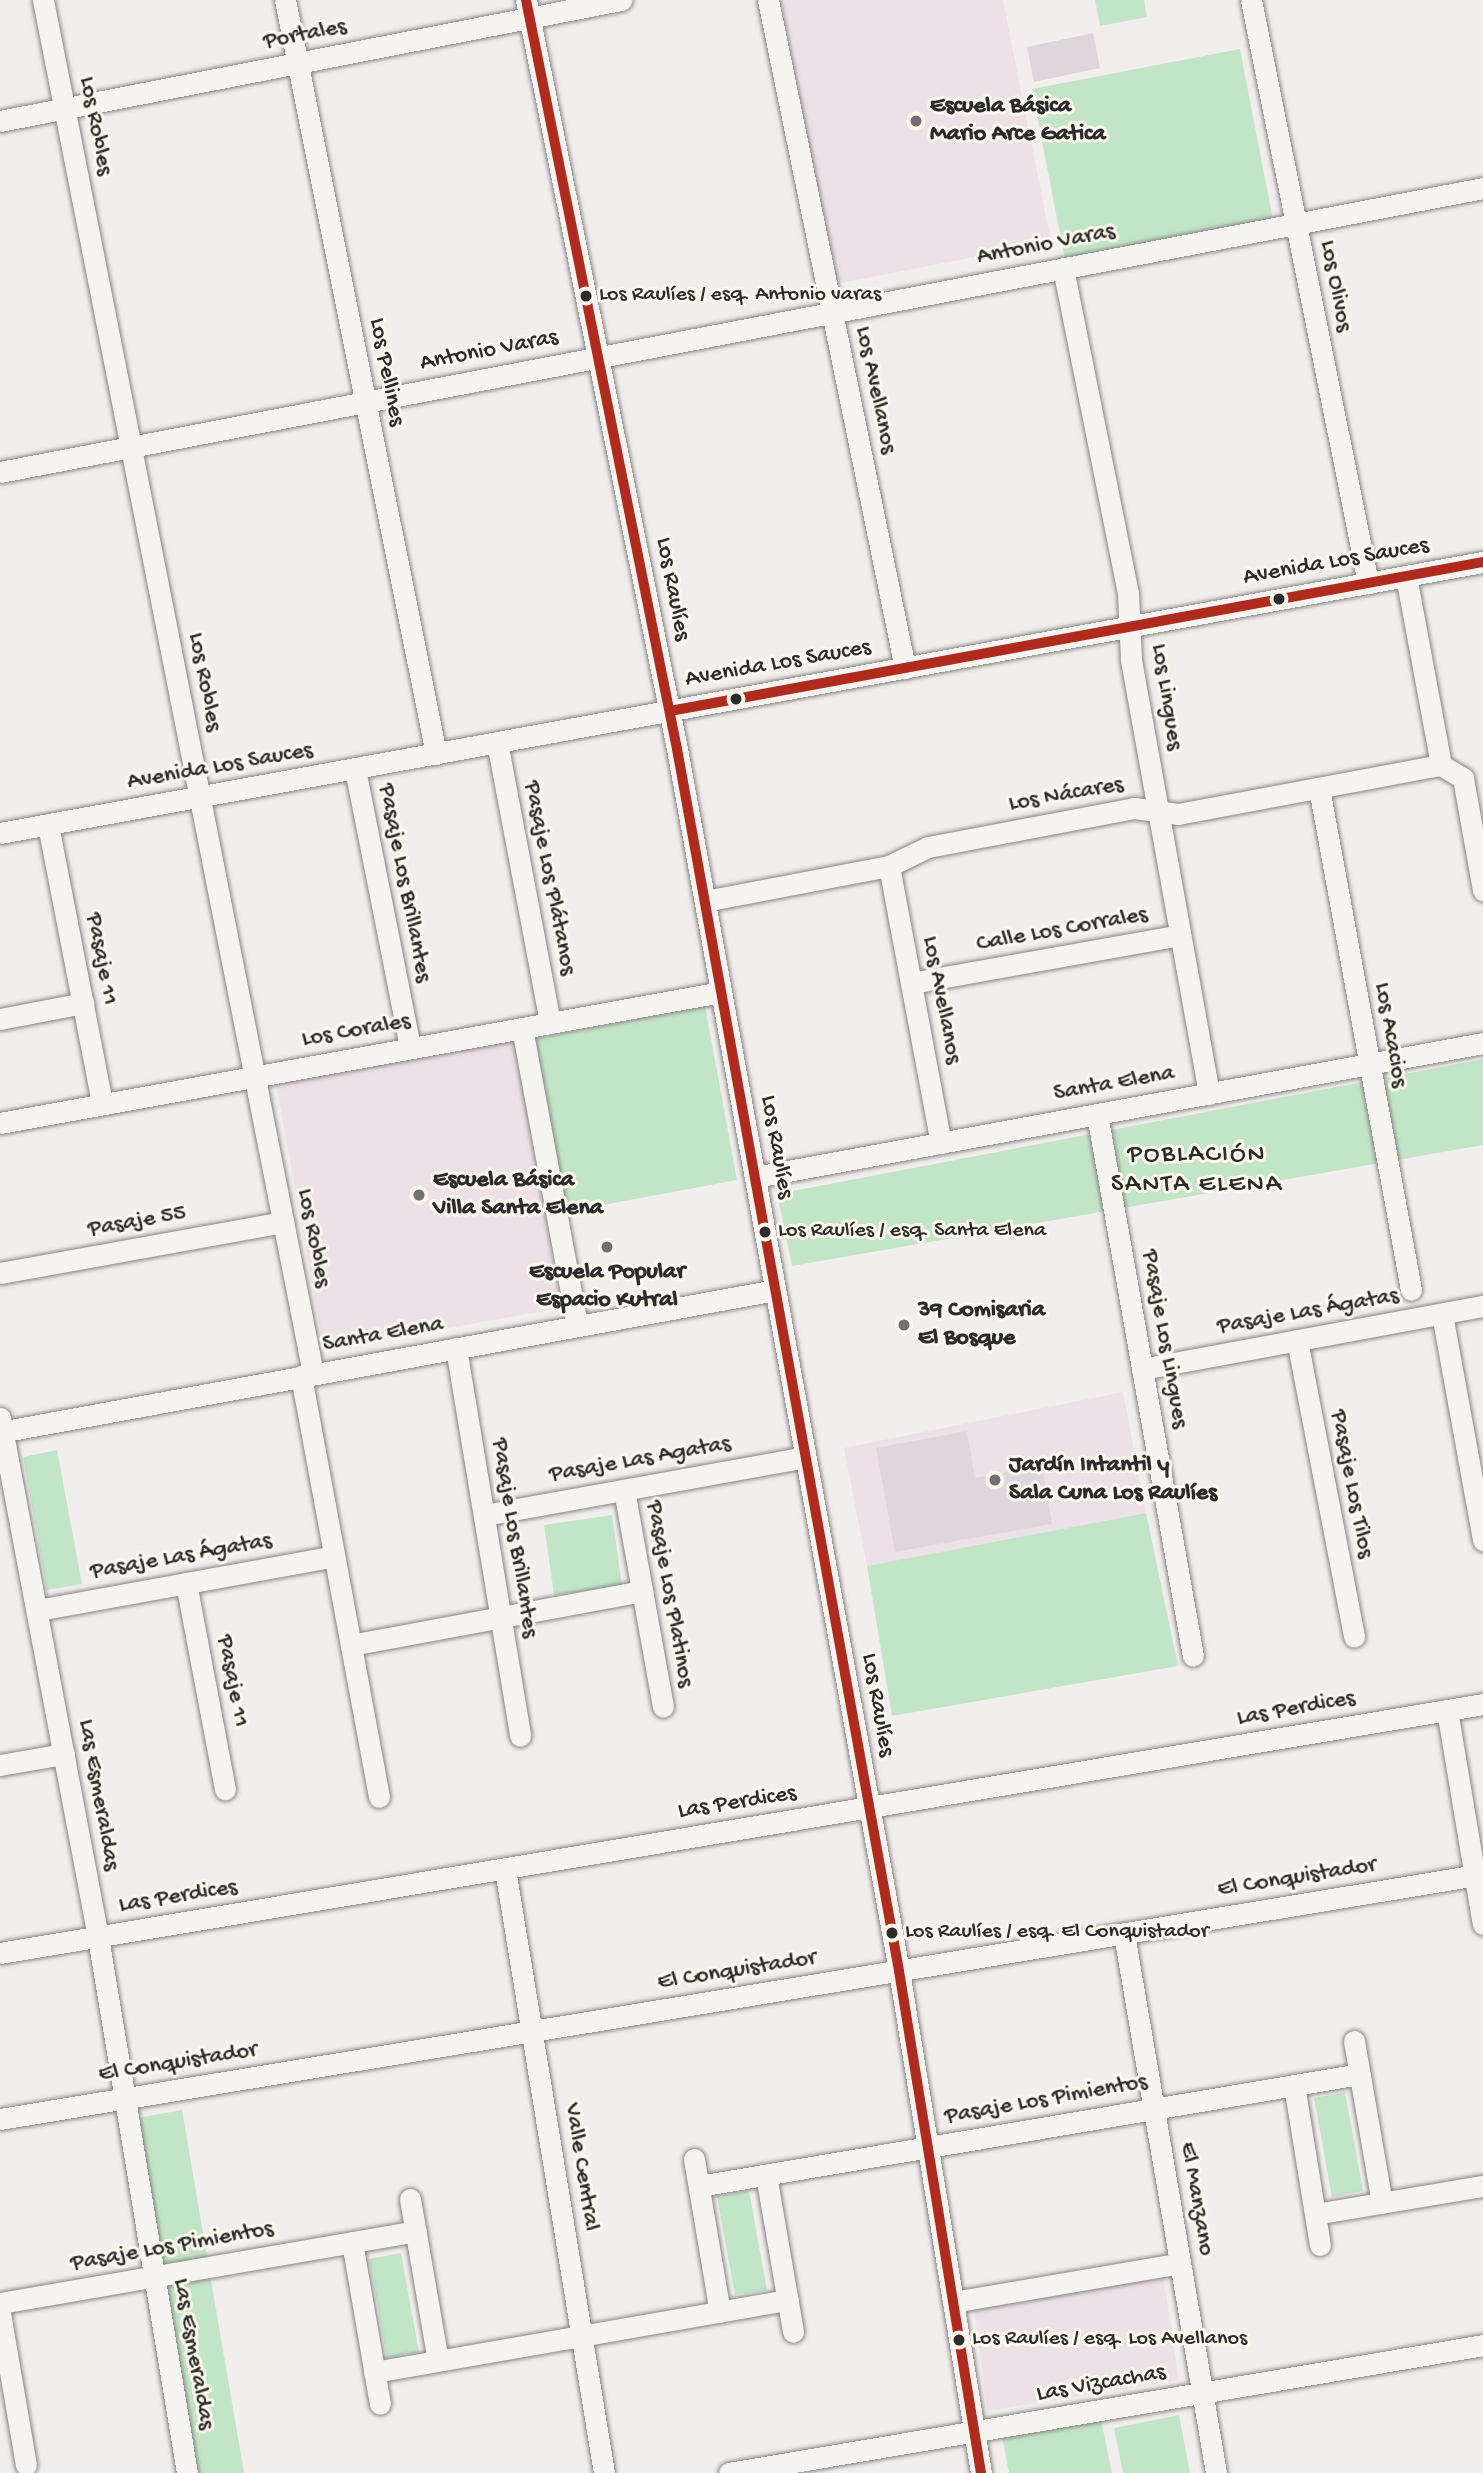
<!DOCTYPE html>
<html>
<head>
<meta charset="utf-8">
<style>
	body { margin:0 }
	#map { position:relative; width:1483px; height:2473px; overflow:hidden; background:#f3eeee; font-family:"Gochi Hand",sans-serif }
	div>[style] { position:absolute }
	[style*='--x'] { left:calc(var(--x)*1px); top:calc(var(--y)*1px); width:calc(var(--w)*1px); rotate:calc(var(--a)*1deg) }
	.built>* { inset:0; background:#ede1e7 }
	.green>* { inset:0; background:#c3e5c7 }
	.building>* { inset:0; background:#dfd6dd }
	.roads { filter:drop-shadow(0 0 2px #858383) drop-shadow(0 0 2px #858383) }
	.minor>* { height:21px; margin:-10.5px; padding:0 10.5px; transform-origin:10.5px; border-radius:10.5px; background:#f6f4f1 }
	.bus-1>* { height:10px; margin:-5px; padding:0 5px; transform-origin:5px; border-radius:5px; background:#af2b1e }
	.dots>* { width:19px; height:19px; translate:-50% -50%; box-sizing:border-box; border:4px solid #fbf7ec; border-radius:50% }
	span { translate:-50% -50%; white-space:nowrap; text-align:center; line-height:1.15; -webkit-text-stroke:6px #fbf7ec; paint-order:stroke }
	.bus-label { font-size:22px; color:#2b2b2b }
	.left { translate:0 -50%; text-align:left }
	.street-label { font-size:24px; color:#2b2b2b }
	.poi-label { font-size:24px; color:#2b2b2b; font-weight:700 }
	.neighbourhood-label { font-size:26px; color:#2b2b2b; letter-spacing:2px }
</style>
</head>
<body>
<div id="map">
	<div class="built">
		<i style="clip-path:polygon(781px 0,1003px 0,1051px 242px,836px 284px)"></i>
		<i style="clip-path:polygon(514px 1040px,561px 1308px,324px 1350px,276px 1083px)"></i>
		<i style="clip-path:polygon(1123px 1392px,1146px 1513px,867px 1566px,844px 1448px)"></i>
		<i style="clip-path:polygon(1163px 2275px,1179px 2380px,987px 2411px,974px 2307px)"></i>
	</div>
	<div class="green">
		<i style="clip-path:polygon(1095px 0,1144px 0,1147px 17px,1100px 26px)"></i>
		<i style="clip-path:polygon(1240px 49px,1273px 220px,1065px 260px,1032px 89px)"></i>
		<i style="clip-path:polygon(705px 1006px,737px 1180px,565px 1212px,532px 1039px)"></i>
		<i style="clip-path:polygon(1483px 1059px,1483px 1145px,792px 1266px,777px 1194px)"></i>
		<i style="clip-path:polygon(57px 1450px,82px 1584px,47px 1590px,23px 1457px)"></i>
		<i style="clip-path:polygon(1146px 1513px,1178px 1666px,892px 1716px,867px 1566px)"></i>
		<i style="clip-path:polygon(612px 1515px,622px 1585px,554px 1595px,544px 1525px)"></i>
		<i style="clip-path:polygon(1345px 2092px,1363px 2191px,1332px 2197px,1314px 2098px)"></i>
		<i style="clip-path:polygon(182px 2110px,244px 2473px,197px 2473px,137px 2118px)"></i>
		<i style="clip-path:polygon(749px 2191px,767px 2290px,735px 2295px,717px 2196px)"></i>
		<i style="clip-path:polygon(401px 2253px,419px 2352px,387px 2358px,369px 2259px)"></i>
		<i style="clip-path:polygon(1100px 2415px,1112px 2473px,1009px 2473px,1002px 2435px)"></i>
		<i style="clip-path:polygon(1179px 2415px,1190px 2473px,1123px 2473px,1114px 2428px)"></i>
	</div>
	<div class="building">
		<i style="clip-path:polygon(1093px 33px,1100px 68px,1034px 82px,1027px 47px)"></i>
		<i style="clip-path:polygon(967px 1431px,975px 1478px,1042px 1466px,1052px 1524px,895px 1552px,876px 1448px)"></i>
	</div>
	<div class="roads">
		<div class="minor">
			<i style="--x:43;--y:0;--w:1400;--a:78.88"></i>
			<i style="--x:285;--y:0;--w:769;--a:78.68"></i>
			<i style="--x:526;--y:0;--w:764;--a:78.6"></i>
			<i style="--x:677;--y:749;--w:1242;--a:79.7"></i>
			<i style="--x:899;--y:1971;--w:509;--a:80.72"></i>
			<i style="--x:768;--y:0;--w:682;--a:78.41"></i>
			<i style="--x:1251;--y:0;--w:595;--a:78.65"></i>
			<i style="--x:0;--y:121;--w:633;--a:-11.03"></i>
			<i style="--x:1063;--y:268;--w:331;--a:78.7"></i>
			<i style="--x:1128;--y:593;--w:67;--a:87.4"></i>
			<i style="--x:1131;--y:660;--w:441;--a:79.8"></i>
			<i style="--x:0;--y:472;--w:1510;--a:-10.84"></i>
			<i style="--x:1406;--y:576;--w:192;--a:79.5"></i>
			<i style="--x:497;--y:742;--w:286;--a:79.3"></i>
			<i style="--x:355;--y:769;--w:284;--a:78.8"></i>
			<i style="--x:1319;--y:788;--w:510;--a:79.61"></i>
			<i style="--x:48;--y:825;--w:284;--a:79"></i>
			<i style="--x:0;--y:833;--w:1508;--a:-10.36"></i>
			<i style="--x:889;--y:866;--w:282;--a:79.4"></i>
			<i style="--x:705;--y:901;--w:187;--a:-10.8"></i>
			<i style="--x:889;--y:866;--w:43;--a:-26"></i>
			<i style="--x:928;--y:847;--w:210;--a:-10.7"></i>
			<i style="--x:1134;--y:808;--w:44;--a:7.8"></i>
			<i style="--x:1178;--y:814;--w:268;--a:-10.6"></i>
			<i style="--x:1441;--y:765;--w:26;--a:31"></i>
			<i style="--x:1463;--y:778;--w:114;--a:79.9"></i>
			<i style="--x:911;--y:983;--w:273;--a:-10.1"></i>
			<i style="--x:0;--y:1019;--w:85;--a:-10.9"></i>
			<i style="--x:522;--y:1028;--w:303;--a:79.5"></i>
			<i style="--x:1097;--y:1114;--w:550;--a:79.96"></i>
			<i style="--x:0;--y:1123;--w:733;--a:-10.3"></i>
			<i style="--x:755;--y:1177;--w:740;--a:-10.43"></i>
			<i style="--x:0;--y:1273;--w:288;--a:-10.2"></i>
			<i style="--x:1442;--y:1314;--w:230;--a:79.7"></i>
			<i style="--x:1297;--y:1340;--w:302;--a:79.1"></i>
			<i style="--x:456;--y:1348;--w:393;--a:80.6"></i>
			<i style="--x:1142;--y:1369;--w:347;--a:-10.5"></i>
			<i style="--x:301;--y:1376;--w:428;--a:79.5"></i>
			<i style="--x:0;--y:1418;--w:528;--a:79.31"></i>
			<i style="--x:98;--y:1937;--w:543;--a:80.57"></i>
			<i style="--x:0;--y:1432;--w:788;--a:-10.38"></i>
			<i style="--x:624;--y:1490;--w:220;--a:79.8"></i>
			<i style="--x:484;--y:1515;--w:326;--a:-10.2"></i>
			<i style="--x:186;--y:1583;--w:210;--a:79.3"></i>
			<i style="--x:38;--y:1610;--w:301;--a:-10.3"></i>
			<i style="--x:351;--y:1645;--w:296;--a:-10.5"></i>
			<i style="--x:1447;--y:1710;--w:217;--a:80.5"></i>
			<i style="--x:0;--y:1765;--w:65;--a:-9.8"></i>
			<i style="--x:505;--y:1869;--w:612;--a:80.69"></i>
			<i style="--x:1124;--y:1934;--w:547;--a:80.31"></i>
			<i style="--x:0;--y:1953;--w:1504;--a:-9.53"></i>
			<i style="--x:1354;--y:2041;--w:164;--a:80.2"></i>
			<i style="--x:1294;--y:2085;--w:162;--a:80.8"></i>
			<i style="--x:0;--y:2119;--w:1503;--a:-9.38"></i>
			<i style="--x:694;--y:2159;--w:155;--a:80.4"></i>
			<i style="--x:766;--y:2175;--w:159;--a:80.2"></i>
			<i style="--x:699;--y:2186;--w:670;--a:-9.62"></i>
			<i style="--x:410;--y:2199;--w:164;--a:80.2"></i>
			<i style="--x:1315;--y:2214;--w:170;--a:-9.5"></i>
			<i style="--x:352;--y:2242;--w:164;--a:80.2"></i>
			<i style="--x:953;--y:2302;--w:230;--a:-9.7"></i>
			<i style="--x:0;--y:2303;--w:422;--a:-9.8"></i>
			<i style="--x:0;--y:2313;--w:154;--a:80.3"></i>
			<i style="--x:374;--y:2372;--w:420;--a:-9.9"></i>
			<i style="--x:729;--y:2473;--w:765;--a:-9.63"></i>
		</div>
	</div>
	<div class="bus-1">
		<i style="--x:526;--y:0;--w:764;--a:78.6"></i>
		<i style="--x:677;--y:749;--w:1242;--a:79.7"></i>
		<i style="--x:899;--y:1971;--w:509;--a:80.72"></i>
		<i style="--x:670;--y:711;--w:827;--a:-10.39"></i>
	</div>
	<div class="dots">
		<i style="left:916px;top:121px;background:#716f6f"></i>
		<i style="left:586px;top:296px;background:#2b2b2b"></i>
		<i style="left:1279px;top:599px;background:#2b2b2b"></i>
		<i style="left:736px;top:699px;background:#2b2b2b"></i>
		<i style="left:419px;top:1195px;background:#716f6f"></i>
		<i style="left:765px;top:1232px;background:#2b2b2b"></i>
		<i style="left:607px;top:1247px;background:#716f6f"></i>
		<i style="left:904px;top:1325px;background:#716f6f"></i>
		<i style="left:995px;top:1480px;background:#716f6f"></i>
		<i style="left:892px;top:1933px;background:#2b2b2b"></i>
		<i style="left:959px;top:2340px;background:#2b2b2b"></i>
	</div>
	<div class="bus-label">
		<span class="left" style="left:599px;top:296px">Los Raulíes / esq. Antonio varas</span>
		<span class="left" style="left:778px;top:1232px">Los Raulíes / esq. Santa Elena</span>
		<span class="left" style="left:905px;top:1933px">Los Raulíes / esq. El Conquistador</span>
		<span class="left" style="left:972px;top:2340px">Los Raulíes / esq. Los Avellanos</span>
	</div>
	<div class="street-label">
		<span style="left:305px;top:35px;rotate:-11deg">Portales</span>
		<span style="left:95px;top:126px;rotate:79deg">Los Robles</span>
		<span style="left:1046px;top:245px;rotate:-11deg">Antonio Varas</span>
		<span style="left:1335px;top:286px;rotate:79deg">Los Olivos</span>
		<span style="left:489px;top:351px;rotate:-11deg">Antonio Varas</span>
		<span style="left:386px;top:372px;rotate:79deg">Los Pellines</span>
		<span style="left:875px;top:390px;rotate:78deg">Los Avellanos</span>
		<span style="left:1336px;top:562px;rotate:-10deg">Avenida Los Sauces</span>
		<span style="left:672px;top:589px;rotate:79deg">Los Raulíes</span>
		<span style="left:778px;top:664px;rotate:-10deg">Avenida Los Sauces</span>
		<span style="left:204px;top:682px;rotate:79deg">Los Robles</span>
		<span style="left:1166px;top:697px;rotate:81deg">Los Lingues</span>
		<span style="left:220px;top:767px;rotate:-10deg">Avenida Los Sauces</span>
		<span style="left:1066px;top:795px;rotate:-10deg">Los Nácares</span>
		<span style="left:549px;top:878px;rotate:79deg">Pasaje Los Plátanos</span>
		<span style="left:404px;top:883px;rotate:79deg">Pasaje Los Brillantes</span>
		<span style="left:1062px;top:930px;rotate:-10deg">Calle Los Corrales</span>
		<span style="left:101px;top:959px;rotate:79deg">Pasaje 11</span>
		<span style="left:941px;top:1000px;rotate:79deg">Los Avellanos</span>
		<span style="left:356px;top:1031px;rotate:-10deg">Los Corales</span>
		<span style="left:1390px;top:1035px;rotate:80deg">Los Acacios</span>
		<span style="left:1114px;top:1084px;rotate:-10deg">Santa Elena</span>
		<span style="left:776px;top:1147px;rotate:80deg">Los Raulíes</span>
		<span style="left:137px;top:1222px;rotate:-10deg">Pasaje 55</span>
		<span style="left:313px;top:1238px;rotate:79deg">Los Robles</span>
		<span style="left:1308px;top:1312px;rotate:-10deg">Pasaje Las Ágatas</span>
		<span style="left:383px;top:1335px;rotate:-10deg">Santa Elena</span>
		<span style="left:1164px;top:1339px;rotate:80deg">Pasaje Los Lingues</span>
		<span style="left:640px;top:1460px;rotate:-10deg">Pasaje Las Agatas</span>
		<span style="left:1351px;top:1484px;rotate:79deg">Pasaje Los Tilos</span>
		<span style="left:514px;top:1538px;rotate:81deg">Pasaje Los Brillantes</span>
		<span style="left:181px;top:1557px;rotate:-10deg">Pasaje Las Ágatas</span>
		<span style="left:669px;top:1594px;rotate:80deg">Pasaje Los Platinos</span>
		<span style="left:232px;top:1681px;rotate:79deg">Pasaje 11</span>
		<span style="left:877px;top:1705px;rotate:80deg">Los Raulíes</span>
		<span style="left:1296px;top:1709px;rotate:-10deg">Las Perdices</span>
		<span style="left:98px;top:1795px;rotate:80deg">Las Esmeraldas</span>
		<span style="left:737px;top:1803px;rotate:-9deg">Las Perdices</span>
		<span style="left:1297px;top:1878px;rotate:-9deg">El Conquistador</span>
		<span style="left:178px;top:1897px;rotate:-9deg">Las Perdices</span>
		<span style="left:737px;top:1971px;rotate:-9deg">El Conquistador</span>
		<span style="left:178px;top:2063px;rotate:-9deg">El Conquistador</span>
		<span style="left:1046px;top:2100px;rotate:-10deg">Pasaje Los Pimientos</span>
		<span style="left:581px;top:2167px;rotate:81deg">Valle Central</span>
		<span style="left:1196px;top:2199px;rotate:80deg">El Manzano</span>
		<span style="left:172px;top:2247px;rotate:-10deg">Pasaje Los Pimientos</span>
		<span style="left:193px;top:2354px;rotate:80deg">Las Esmeraldas</span>
		<span style="left:1101px;top:2384px;rotate:-10deg">Las Vizcachas</span>
	</div>
	<div class="poi-label">
		<span class="left" style="left:930px;top:121px">Escuela Básica<br>Mario Arce Gatica</span>
		<span class="left" style="left:433px;top:1195px">Escuela Básica<br>Villa Santa Elena</span>
		<span style="left:607px;top:1287px">Escuela Popular<br>Espacio Kutral</span>
		<span class="left" style="left:918px;top:1325px">39 Comisaria<br>El Bosque</span>
		<span class="left" style="left:1009px;top:1480px">Jardín Intantil y<br>Sala Cuna Los Raulíes</span>
	</div>
	<div class="neighbourhood-label">
		<span style="left:1197px;top:1171px">POBLACIÓN<br>SANTA ELENA</span>
	</div>
</div>
</body>
</html>
